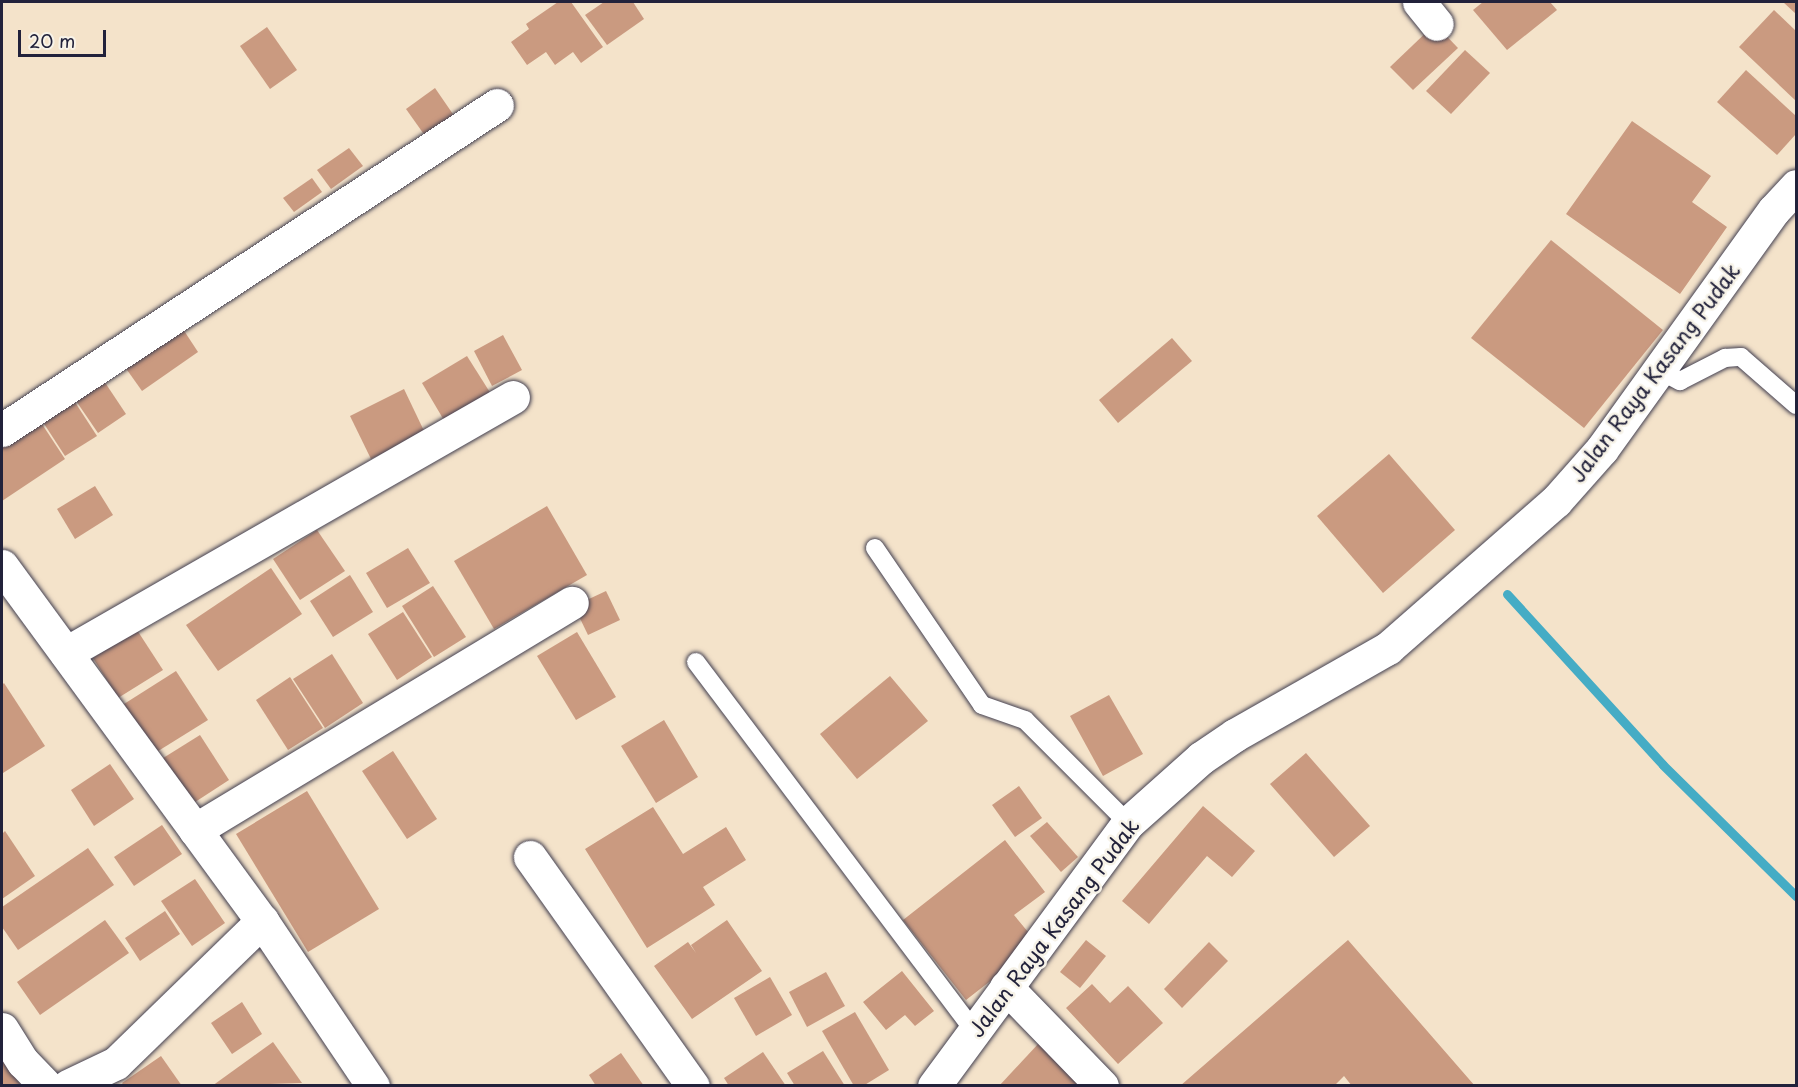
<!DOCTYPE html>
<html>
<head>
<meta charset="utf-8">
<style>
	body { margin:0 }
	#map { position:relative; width:1798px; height:1087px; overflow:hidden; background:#f4e3ca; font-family:"Playpen Sans",sans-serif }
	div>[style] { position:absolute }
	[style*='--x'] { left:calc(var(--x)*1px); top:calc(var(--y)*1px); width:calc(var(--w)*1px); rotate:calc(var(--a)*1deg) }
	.stream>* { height:9px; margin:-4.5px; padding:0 4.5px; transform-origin:4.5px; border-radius:4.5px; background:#45acc5 }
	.building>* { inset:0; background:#ca9a80 }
	.roads { filter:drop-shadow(0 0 2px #423f50) drop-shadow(0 0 2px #423f50) }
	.service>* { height:18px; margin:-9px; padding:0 9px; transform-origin:9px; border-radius:9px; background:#fff }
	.minor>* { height:33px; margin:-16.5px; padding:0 16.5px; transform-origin:16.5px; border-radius:16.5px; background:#fff }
	.tertiary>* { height:33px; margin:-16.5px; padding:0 16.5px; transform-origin:16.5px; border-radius:16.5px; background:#fff }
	span { translate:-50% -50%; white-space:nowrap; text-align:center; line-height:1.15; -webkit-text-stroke:5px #f7f3e8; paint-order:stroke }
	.street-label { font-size:21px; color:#22223b }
	.frame { position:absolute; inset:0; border:3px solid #22223b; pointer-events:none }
	.scale { position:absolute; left:18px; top:30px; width:88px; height:27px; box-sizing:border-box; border:3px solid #22223b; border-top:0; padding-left:8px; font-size:18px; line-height:21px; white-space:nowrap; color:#22223b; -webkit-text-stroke:4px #f7f3e8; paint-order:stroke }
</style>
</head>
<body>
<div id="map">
	<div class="stream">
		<i style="--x:1507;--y:594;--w:231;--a:47.6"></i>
		<i style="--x:1663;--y:765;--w:187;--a:44.6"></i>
	</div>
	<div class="building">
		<i style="clip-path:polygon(558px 2px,571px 2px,603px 47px,581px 63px,573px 52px,555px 65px,546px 52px,527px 65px,511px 42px,529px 29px,526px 24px)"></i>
		<i style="clip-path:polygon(604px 2px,633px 2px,644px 19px,607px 45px,585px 15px)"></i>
		<i style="clip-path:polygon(1483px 2px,1550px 2px,1557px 10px,1507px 50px,1473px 10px)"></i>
		<i style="clip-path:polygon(1783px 2px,1796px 2px,1796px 14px)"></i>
		<i style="clip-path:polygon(1774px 10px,1796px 31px,1796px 101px,1739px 47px)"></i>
		<i style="clip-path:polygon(1435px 24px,1458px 48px,1413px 90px,1390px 67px)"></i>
		<i style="clip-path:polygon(267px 27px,297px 70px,270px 89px,240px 46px)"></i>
		<i style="clip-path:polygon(1465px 50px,1490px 73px,1451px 114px,1426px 91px)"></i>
		<i style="clip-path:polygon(1746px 70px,1796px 116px,1796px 134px,1777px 155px,1717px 102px)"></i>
		<i style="clip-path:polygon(435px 88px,457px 120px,428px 140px,406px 109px)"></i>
		<i style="clip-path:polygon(1632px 121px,1711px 176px,1692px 202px,1727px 227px,1680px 294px,1566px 214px)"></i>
		<i style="clip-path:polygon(349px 148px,363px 166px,331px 189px,317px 170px)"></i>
		<i style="clip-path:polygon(312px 178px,322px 192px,294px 212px,283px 198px)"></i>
		<i style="clip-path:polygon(1551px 240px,1663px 330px,1584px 428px,1471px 338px)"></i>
		<i style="clip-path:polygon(177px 320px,198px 352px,142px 391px,120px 360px)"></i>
		<i style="clip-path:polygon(503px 335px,522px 370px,492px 386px,474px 351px)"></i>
		<i style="clip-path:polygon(1172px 338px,1192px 361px,1118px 423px,1099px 400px)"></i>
		<i style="clip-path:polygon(467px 356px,491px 394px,445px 422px,422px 383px)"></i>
		<i style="clip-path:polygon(100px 375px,126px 414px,98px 433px,72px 395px)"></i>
		<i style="clip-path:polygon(404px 389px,425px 433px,371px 459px,350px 416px)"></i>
		<i style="clip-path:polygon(71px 396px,97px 436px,65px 456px,39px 416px)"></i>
		<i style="clip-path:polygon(38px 418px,65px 459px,2px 501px,2px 442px)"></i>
		<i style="clip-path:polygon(1389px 454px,1455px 530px,1383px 593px,1317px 516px)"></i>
		<i style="clip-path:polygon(95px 486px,113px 515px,75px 539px,57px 509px)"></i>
		<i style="clip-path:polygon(547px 506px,587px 575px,494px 629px,454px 561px)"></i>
		<i style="clip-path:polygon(317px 530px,345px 571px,300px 600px,273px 559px)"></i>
		<i style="clip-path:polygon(408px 548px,430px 583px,387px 608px,366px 573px)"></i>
		<i style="clip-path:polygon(271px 568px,302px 614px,218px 671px,186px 625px)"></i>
		<i style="clip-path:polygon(350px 575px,373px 612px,333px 637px,310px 601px)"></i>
		<i style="clip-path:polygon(433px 586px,466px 637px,434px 657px,402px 606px)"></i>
		<i style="clip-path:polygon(606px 591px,620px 620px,588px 635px,574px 606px)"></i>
		<i style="clip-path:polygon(403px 612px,432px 657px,397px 680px,368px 634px)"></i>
		<i style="clip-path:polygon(137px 630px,163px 670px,118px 698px,93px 658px)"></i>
		<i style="clip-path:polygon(577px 632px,616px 697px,576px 720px,537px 656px)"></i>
		<i style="clip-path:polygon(332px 654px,363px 703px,325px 728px,293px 679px)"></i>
		<i style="clip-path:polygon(176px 671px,208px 720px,155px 753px,124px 704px)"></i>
		<i style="clip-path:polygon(890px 676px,928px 721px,857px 779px,820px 734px)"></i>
		<i style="clip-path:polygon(290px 677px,323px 728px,288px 750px,256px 700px)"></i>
		<i style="clip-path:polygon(4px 683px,45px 746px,3px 773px,2px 685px)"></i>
		<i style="clip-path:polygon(1109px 695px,1143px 754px,1103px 776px,1070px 716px)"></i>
		<i style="clip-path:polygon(664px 720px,698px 777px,656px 803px,621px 746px)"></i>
		<i style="clip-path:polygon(200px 735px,229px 780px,189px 806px,160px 760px)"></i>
		<i style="clip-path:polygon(393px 751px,437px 819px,407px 839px,362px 771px)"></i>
		<i style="clip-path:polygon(1306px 753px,1370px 826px,1334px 857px,1270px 784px)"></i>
		<i style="clip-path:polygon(110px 764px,134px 799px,94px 826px,71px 790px)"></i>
		<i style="clip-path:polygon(1019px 786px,1042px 818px,1015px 837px,992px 805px)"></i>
		<i style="clip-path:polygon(307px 791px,379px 909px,308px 952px,236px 834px)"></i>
		<i style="clip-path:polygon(1203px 806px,1255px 851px,1232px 877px,1207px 856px,1149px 924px,1122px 901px)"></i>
		<i style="clip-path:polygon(653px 807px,683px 854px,726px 827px,746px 860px,703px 887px,715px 905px,647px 948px,585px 849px)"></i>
		<i style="clip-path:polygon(1047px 822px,1078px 857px,1061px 872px,1030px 836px)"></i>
		<i style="clip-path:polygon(162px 825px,182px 854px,134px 886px,114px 857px)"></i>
		<i style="clip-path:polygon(5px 831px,35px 876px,2px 899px,2px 834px)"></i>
		<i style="clip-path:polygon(1005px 840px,1045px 892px,1014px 915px,1038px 944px,966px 1000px,903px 920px)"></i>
		<i style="clip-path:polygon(88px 848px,114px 885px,18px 950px,2px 927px,2px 907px)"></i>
		<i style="clip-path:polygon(195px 879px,225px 923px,192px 946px,161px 901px)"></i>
		<i style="clip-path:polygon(165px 911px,180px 934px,140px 961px,125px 938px)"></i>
		<i style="clip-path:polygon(105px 920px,129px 953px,40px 1015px,17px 982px)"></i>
		<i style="clip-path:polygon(727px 920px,762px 971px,692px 1019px,654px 966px,688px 942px,696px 953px,691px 945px)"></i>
		<i style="clip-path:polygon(1086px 940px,1106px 956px,1080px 988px,1060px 972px)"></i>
		<i style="clip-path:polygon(1348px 940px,1475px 1086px,1352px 1086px,1344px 1076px,1334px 1086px,1180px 1086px)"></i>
		<i style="clip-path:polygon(1209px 942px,1228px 961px,1182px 1008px,1164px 989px)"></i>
		<i style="clip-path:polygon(902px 971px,934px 1011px,915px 1026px,905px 1015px,886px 1030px,863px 1002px)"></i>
		<i style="clip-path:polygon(826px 972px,845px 1006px,807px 1027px,789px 992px)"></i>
		<i style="clip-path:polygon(770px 977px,792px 1015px,756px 1036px,734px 998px)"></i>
		<i style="clip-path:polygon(1092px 984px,1110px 1003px,1128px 986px,1163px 1023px,1118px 1064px,1066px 1008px)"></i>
		<i style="clip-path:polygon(242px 1002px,262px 1034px,232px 1054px,211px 1023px)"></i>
		<i style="clip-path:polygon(855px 1012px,889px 1070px,863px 1086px,854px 1086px,822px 1031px)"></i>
		<i style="clip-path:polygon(273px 1042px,302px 1083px,212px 1086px)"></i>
		<i style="clip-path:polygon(1039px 1043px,1085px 1086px,999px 1086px)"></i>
		<i style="clip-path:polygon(2px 1044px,24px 1081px,16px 1086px,2px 1086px)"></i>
		<i style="clip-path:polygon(823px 1051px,845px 1086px,795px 1086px,787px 1073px)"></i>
		<i style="clip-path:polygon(763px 1052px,786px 1086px,729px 1086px,724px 1078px)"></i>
		<i style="clip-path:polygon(621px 1053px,644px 1086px,596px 1086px,589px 1075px)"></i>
		<i style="clip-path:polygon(161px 1056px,182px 1086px,124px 1086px,122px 1083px)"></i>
	</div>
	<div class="roads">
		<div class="service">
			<i style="--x:1659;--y:370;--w:24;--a:28"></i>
			<i style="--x:1680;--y:381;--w:51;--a:-27.1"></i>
			<i style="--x:1725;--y:358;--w:16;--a:-4"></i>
			<i style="--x:1741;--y:357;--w:73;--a:41.1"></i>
			<i style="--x:875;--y:548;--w:190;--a:55.7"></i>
			<i style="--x:982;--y:705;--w:46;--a:19.2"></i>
			<i style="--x:1025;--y:720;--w:146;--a:45"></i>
			<i style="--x:696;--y:662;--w:462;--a:53"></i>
		</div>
		<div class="minor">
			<i style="--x:1419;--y:2;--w:28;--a:51"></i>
			<i style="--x:2;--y:430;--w:592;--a:-33.29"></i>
			<i style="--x:2;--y:566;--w:440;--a:53.8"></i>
			<i style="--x:262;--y:921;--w:199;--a:56.1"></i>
			<i style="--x:66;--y:653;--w:515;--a:-29.8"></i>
			<i style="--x:195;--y:830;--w:440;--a:-31.1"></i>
			<i style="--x:530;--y:857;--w:281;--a:54.6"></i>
			<i style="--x:1006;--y:987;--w:138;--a:45.9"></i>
			<i style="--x:2;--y:1029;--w:39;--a:58"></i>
			<i style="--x:23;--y:1062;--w:33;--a:46"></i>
			<i style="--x:68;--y:1086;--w:53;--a:-25.6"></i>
			<i style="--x:116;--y:1063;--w:204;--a:-44.2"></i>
		</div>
		<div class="tertiary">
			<i style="--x:934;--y:1086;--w:327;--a:-53.6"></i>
			<i style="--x:1128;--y:823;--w:98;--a:-41.7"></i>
			<i style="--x:1201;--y:758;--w:41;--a:-34.1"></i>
			<i style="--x:1235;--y:735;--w:176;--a:-29.6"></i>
			<i style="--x:1388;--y:648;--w:223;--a:-41.2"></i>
			<i style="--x:1556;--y:501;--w:69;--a:-48.5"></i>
			<i style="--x:1602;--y:449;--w:294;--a:-54.3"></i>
			<i style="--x:1774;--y:210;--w:33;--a:-47"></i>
		</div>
	</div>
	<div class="street-label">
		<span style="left:1654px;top:372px;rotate:-53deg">Jalan Raya Kasang Pudak</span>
		<span style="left:1053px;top:927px;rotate:-53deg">Jalan Raya Kasang Pudak</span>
	</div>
	<div class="frame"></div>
	<div class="scale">20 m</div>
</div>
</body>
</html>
